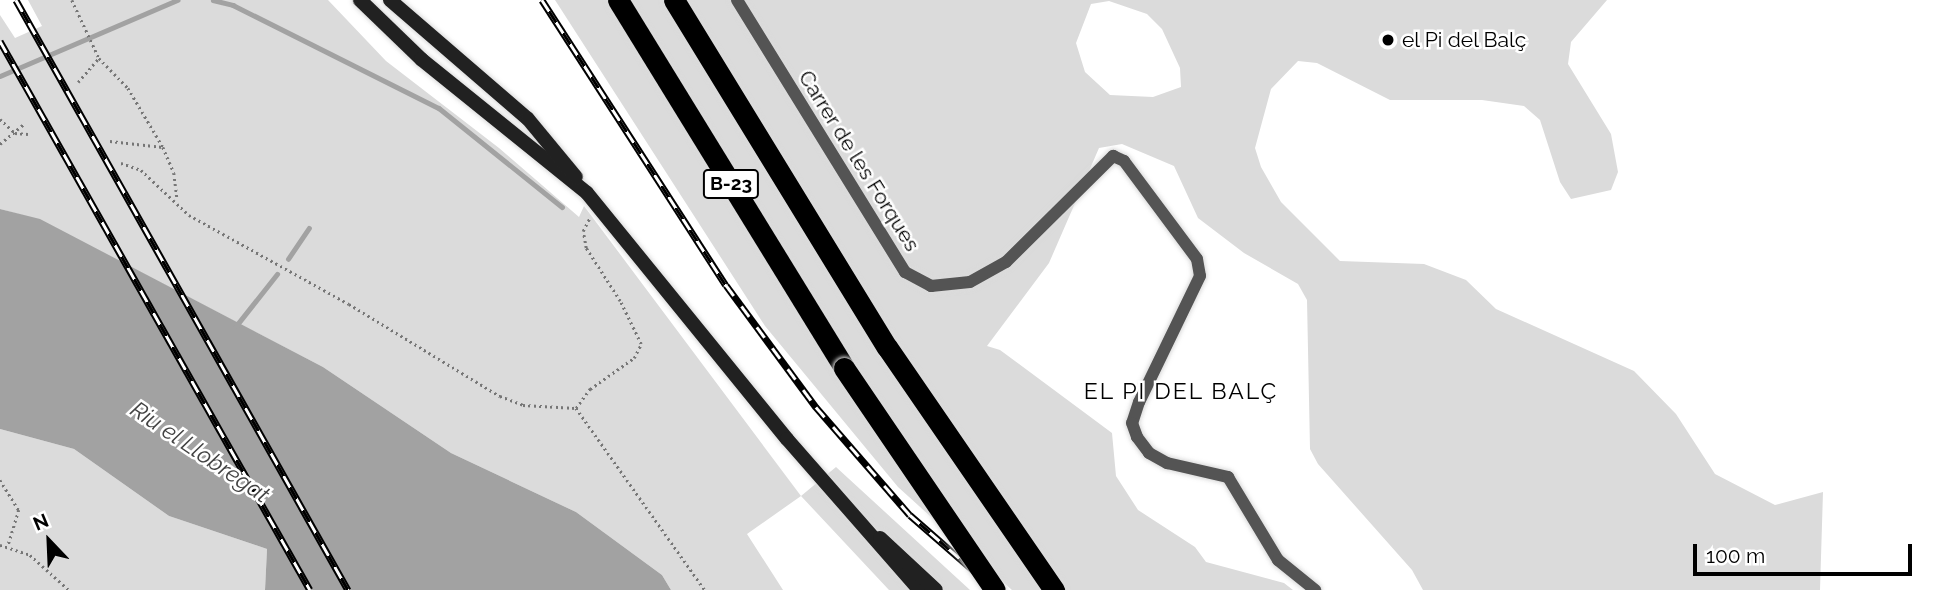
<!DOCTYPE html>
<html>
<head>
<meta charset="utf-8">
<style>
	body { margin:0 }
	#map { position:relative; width:1935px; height:590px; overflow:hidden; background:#fff; font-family:Raleway,sans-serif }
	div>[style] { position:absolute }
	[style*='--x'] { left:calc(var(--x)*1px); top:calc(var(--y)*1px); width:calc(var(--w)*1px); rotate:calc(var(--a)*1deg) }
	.green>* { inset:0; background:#dbdbdb }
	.water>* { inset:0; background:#a2a2a2 }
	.stream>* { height:4.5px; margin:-2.25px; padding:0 2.25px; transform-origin:2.25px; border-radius:2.25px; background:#a2a2a2 }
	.path>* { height:2.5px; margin-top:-1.25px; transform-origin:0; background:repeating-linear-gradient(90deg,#767676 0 2px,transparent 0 5.5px) }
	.roads { filter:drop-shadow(0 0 2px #dbdbdb) drop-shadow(0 0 2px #dbdbdb) }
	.street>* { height:12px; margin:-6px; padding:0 6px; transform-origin:6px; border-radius:6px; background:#545454 }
	.secondary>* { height:14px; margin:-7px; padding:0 7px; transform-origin:7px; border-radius:7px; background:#212121 }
	.highway>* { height:21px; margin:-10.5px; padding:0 10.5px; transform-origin:10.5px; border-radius:10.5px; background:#000 }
	.rail>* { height:7px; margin-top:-3.5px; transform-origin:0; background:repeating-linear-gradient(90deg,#fff 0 13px,#000 0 26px); box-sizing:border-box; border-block:2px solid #000 }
	.bridges { filter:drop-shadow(0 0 2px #dbdbdb) drop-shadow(0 0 2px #dbdbdb) }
	.highway-bridge>* { height:21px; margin:-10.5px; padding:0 10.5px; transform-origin:10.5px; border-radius:10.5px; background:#000 }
	.dots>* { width:19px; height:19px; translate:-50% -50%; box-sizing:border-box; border:4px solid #fff; border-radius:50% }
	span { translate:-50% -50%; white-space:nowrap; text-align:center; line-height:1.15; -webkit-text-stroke:5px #fff; paint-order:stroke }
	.shield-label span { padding:2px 5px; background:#fff; border:2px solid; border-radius:5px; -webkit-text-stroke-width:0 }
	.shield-label { font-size:19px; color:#000; font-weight:700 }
	.poi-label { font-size:21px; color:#000 }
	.left { translate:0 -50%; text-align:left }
	.street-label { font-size:21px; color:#000 }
	.neighbourhood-label { font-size:23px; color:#000; letter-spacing:2px }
	.water-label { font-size:23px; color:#434343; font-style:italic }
	.north { position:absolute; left:14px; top:506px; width:70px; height:70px; -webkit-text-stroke:5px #fff; paint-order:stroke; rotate:337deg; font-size:19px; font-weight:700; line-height:28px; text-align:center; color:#000 }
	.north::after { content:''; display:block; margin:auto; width:24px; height:32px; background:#000; clip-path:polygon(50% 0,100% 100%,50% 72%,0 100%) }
	.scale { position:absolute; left:1693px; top:544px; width:219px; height:32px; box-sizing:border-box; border:4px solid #000; border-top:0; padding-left:9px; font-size:21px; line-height:24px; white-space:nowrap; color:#000; -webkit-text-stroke:5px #fff; paint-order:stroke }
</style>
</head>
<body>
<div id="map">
	<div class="green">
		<i style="clip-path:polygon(28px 0,328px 0,386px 61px,499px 148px,579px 217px,584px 206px,801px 496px,836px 467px,970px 590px,889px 590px,801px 496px,747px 534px,783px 590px,671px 590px,662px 575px,576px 512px,451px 453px,323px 367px,40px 220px,0 209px,0 15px,15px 38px,42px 26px)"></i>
		<i style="clip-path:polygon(evenodd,555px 0,1607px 0,1571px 42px,1568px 64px,1611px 134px,1618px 172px,1611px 190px,1571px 199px,1560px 182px,1540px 120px,1524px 106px,1482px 100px,1390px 100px,1317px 63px,1298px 61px,1271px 89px,1255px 148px,1261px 167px,1281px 202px,1340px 261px,1424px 264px,1466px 280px,1496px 309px,1634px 371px,1676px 414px,1715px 474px,1775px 505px,1823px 492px,1820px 590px,1423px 590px,1412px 570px,1318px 464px,1310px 449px,1307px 300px,1298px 284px,1244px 253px,1198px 218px,1174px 166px,1122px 144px,1099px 148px,1049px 263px,987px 346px,1000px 350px,1112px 433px,1116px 476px,1138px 510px,1195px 547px,1206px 562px,1284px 583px,1293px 590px,1012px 590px,898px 487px,765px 326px,555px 0,1109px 1px,1147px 14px,1162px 29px,1180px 68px,1181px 87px,1153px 97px,1110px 95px,1085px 72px,1076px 43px,1091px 4px,1109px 1px)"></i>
		<i style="clip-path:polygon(0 429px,74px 449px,169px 516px,267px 549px,265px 590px,0 590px)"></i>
	</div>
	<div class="water">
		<i style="clip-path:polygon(0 209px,40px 219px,323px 367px,451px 453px,576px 512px,662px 575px,671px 590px,265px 590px,267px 549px,169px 516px,74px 449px,0 429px)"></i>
	</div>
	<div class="stream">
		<i style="--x:213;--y:0;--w:21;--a:14"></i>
		<i style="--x:233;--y:5;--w:230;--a:26.6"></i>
		<i style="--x:439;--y:108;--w:158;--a:38.8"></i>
		<i style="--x:0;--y:76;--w:193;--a:-23.2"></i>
		<i style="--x:288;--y:259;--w:37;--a:-56"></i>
		<i style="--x:236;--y:326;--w:66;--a:-51.7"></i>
	</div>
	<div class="path">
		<i style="--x:72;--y:0;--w:64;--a:65"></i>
		<i style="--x:99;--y:58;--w:42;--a:46"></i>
		<i style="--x:128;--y:88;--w:69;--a:59.3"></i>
		<i style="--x:163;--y:147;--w:28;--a:67"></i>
		<i style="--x:174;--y:173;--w:26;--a:83"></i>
		<i style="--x:78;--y:82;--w:32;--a:-49"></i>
		<i style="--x:0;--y:119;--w:21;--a:43"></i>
		<i style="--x:15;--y:133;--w:13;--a:4"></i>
		<i style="--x:110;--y:141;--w:53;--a:6.5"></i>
		<i style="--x:0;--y:144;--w:31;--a:-40"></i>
		<i style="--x:121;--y:163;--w:21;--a:19"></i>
		<i style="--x:141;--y:170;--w:66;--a:43.2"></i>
		<i style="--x:189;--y:215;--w:183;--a:29.1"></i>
		<i style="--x:349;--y:304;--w:177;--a:31.4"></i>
		<i style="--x:500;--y:396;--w:25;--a:21"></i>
		<i style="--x:523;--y:405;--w:53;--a:3.2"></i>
		<i style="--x:576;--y:408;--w:24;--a:-54"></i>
		<i style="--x:590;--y:389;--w:54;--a:-35.2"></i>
		<i style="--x:634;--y:358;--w:16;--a:-63"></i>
		<i style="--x:641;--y:344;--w:48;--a:-116"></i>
		<i style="--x:620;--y:301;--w:63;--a:-122.7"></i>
		<i style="--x:586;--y:248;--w:17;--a:-100"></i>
		<i style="--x:583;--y:231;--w:16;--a:-63"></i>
		<i style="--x:576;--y:408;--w:223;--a:54.7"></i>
		<i style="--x:0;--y:480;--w:36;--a:58"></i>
		<i style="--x:19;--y:510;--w:38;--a:107"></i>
		<i style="--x:0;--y:545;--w:32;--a:18"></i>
		<i style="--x:30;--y:555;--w:52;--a:41.9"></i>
	</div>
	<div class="roads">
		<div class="street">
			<i style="--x:737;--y:0;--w:320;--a:58.3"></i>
			<i style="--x:905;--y:272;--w:30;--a:28"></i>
			<i style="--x:931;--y:286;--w:39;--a:-6"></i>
			<i style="--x:970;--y:282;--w:41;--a:-29.1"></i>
			<i style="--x:1006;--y:262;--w:151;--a:-44.7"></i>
			<i style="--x:1113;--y:156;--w:12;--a:24"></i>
			<i style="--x:1124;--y:161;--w:122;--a:53.3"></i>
			<i style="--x:1197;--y:259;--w:17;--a:80"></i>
			<i style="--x:1200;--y:276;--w:140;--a:115.8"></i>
			<i style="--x:1139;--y:402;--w:22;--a:108"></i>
			<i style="--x:1132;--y:423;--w:15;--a:70"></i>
			<i style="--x:1137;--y:437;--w:20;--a:53"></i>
			<i style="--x:1149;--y:453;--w:21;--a:29"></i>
			<i style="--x:1167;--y:463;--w:63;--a:12.9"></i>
			<i style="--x:1228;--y:477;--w:97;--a:58.9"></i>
			<i style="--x:1278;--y:560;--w:48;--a:39"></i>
		</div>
		<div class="secondary">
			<i style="--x:360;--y:0;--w:85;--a:44"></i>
			<i style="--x:421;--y:59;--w:213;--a:38.9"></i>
			<i style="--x:587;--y:193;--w:317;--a:50.9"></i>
			<i style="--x:787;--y:439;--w:201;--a:48.8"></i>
			<i style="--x:390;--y:0;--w:182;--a:40.8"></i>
			<i style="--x:528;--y:119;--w:75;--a:50.4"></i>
			<i style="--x:880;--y:538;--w:76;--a:42.9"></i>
		</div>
		<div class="highway">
			<i style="--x:618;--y:0;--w:432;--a:58.4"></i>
			<i style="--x:674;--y:0;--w:407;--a:58.5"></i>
			<i style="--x:887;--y:347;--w:295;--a:55.5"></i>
		</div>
	</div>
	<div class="rail">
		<i style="--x:16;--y:0;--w:677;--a:60.63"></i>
		<i style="--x:542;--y:0;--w:339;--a:57.2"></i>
		<i style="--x:726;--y:285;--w:152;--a:53.6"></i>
		<i style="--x:816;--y:407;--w:143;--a:49"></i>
		<i style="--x:910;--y:515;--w:114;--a:41.1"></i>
		<i style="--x:0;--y:41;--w:630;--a:60.55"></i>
	</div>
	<div class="bridges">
		<div class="highway-bridge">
			<i style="--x:844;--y:368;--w:268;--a:55.8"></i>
		</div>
	</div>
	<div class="dots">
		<i style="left:1388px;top:40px;background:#000"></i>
	</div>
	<div class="shield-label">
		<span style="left:731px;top:184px">B-23</span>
	</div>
	<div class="poi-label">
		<span class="left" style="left:1402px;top:40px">el Pi del Balç</span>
	</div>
	<div class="street-label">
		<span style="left:859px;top:161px;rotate:58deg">Carrer de les Forques</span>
	</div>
	<div class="neighbourhood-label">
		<span style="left:1181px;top:391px">EL PI DEL BALÇ</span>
	</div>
	<div class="water-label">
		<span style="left:200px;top:452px;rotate:34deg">Riu el Llobregat</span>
	</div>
	<div class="north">N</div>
	<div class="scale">100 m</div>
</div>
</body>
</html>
